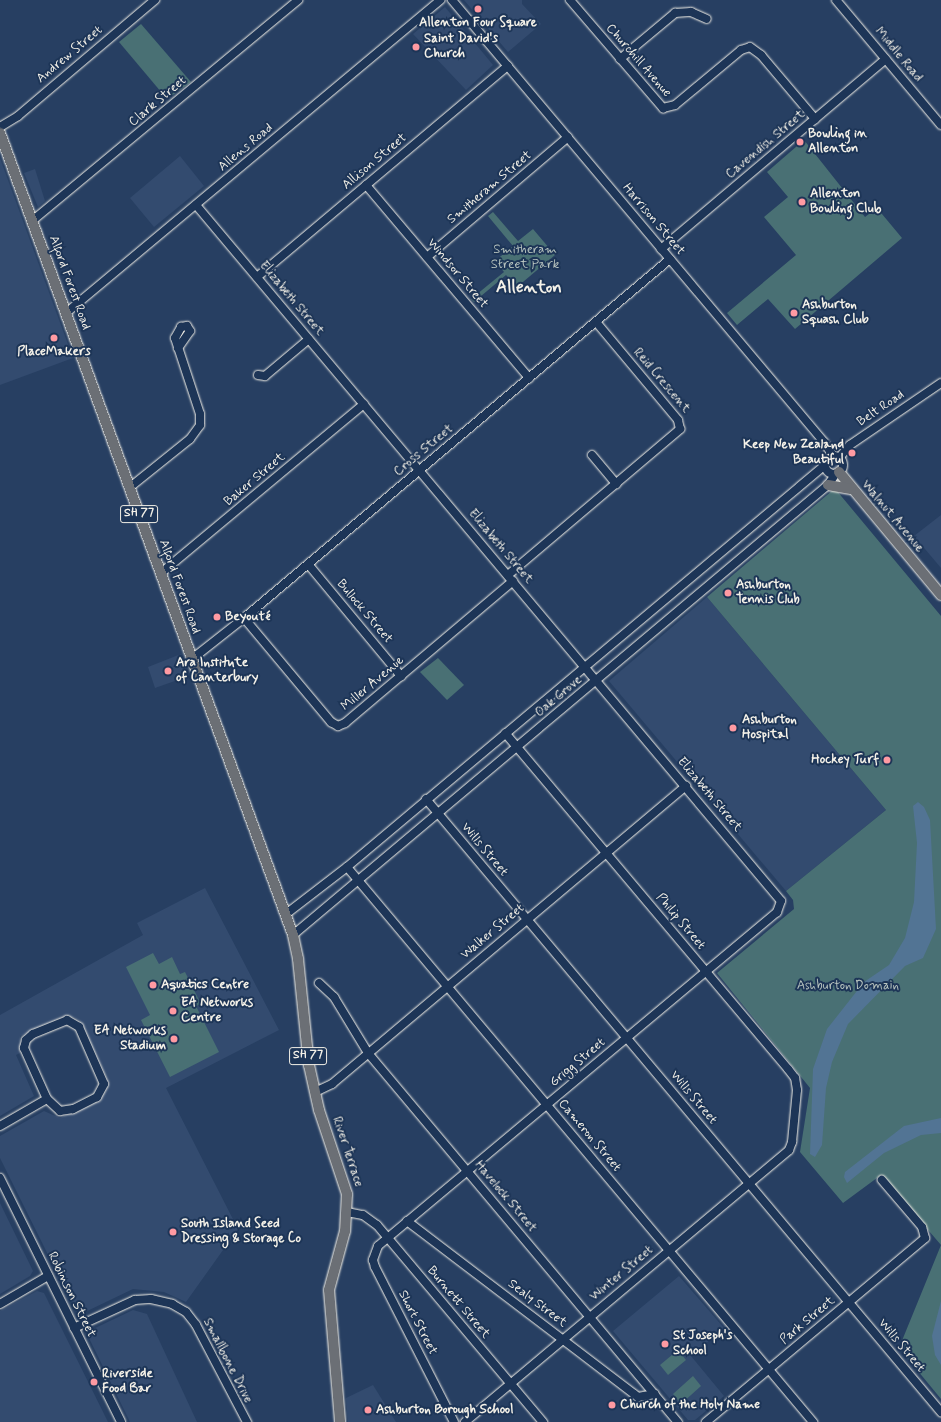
<!DOCTYPE html>
<html>
<head>
<meta charset="utf-8">
<style>
	body { margin:0 }
	#map { position:relative; width:941px; height:1422px; overflow:hidden; background:#273f62; font-family:Mynerve,sans-serif }
	div>[style] { position:absolute }
	[style*='--x'] { left:calc(var(--x)*1px); top:calc(var(--y)*1px); width:calc(var(--w)*1px); rotate:calc(var(--a)*1deg) }
	.built>* { inset:0; background:#334b6f }
	.green>* { inset:0; background:#497074 }
	.water>* { inset:0; background:#527494 }
	.roads { filter:drop-shadow(0 0 1px #f4f1e8) drop-shadow(0 0 1px #f4f1e8) }
	.minor>* { height:8px; margin:-4px; padding:0 4px; transform-origin:4px; border-radius:4px; background:#1d3557 }
	.minor>.ring { margin:-4px; padding:0; box-sizing:content-box; background:none; border:8px solid #1d3557; border-radius:50% }
	.major>* { height:10px; margin:-5px; padding:0 5px; transform-origin:5px; border-radius:5px; background:#6b6f75 }
	.dots>* { width:11px; height:11px; translate:-50% -50%; box-sizing:border-box; border:2px solid #1d3557; border-radius:50% }
	span { translate:-50% -50%; white-space:nowrap; text-align:center; line-height:1.15; -webkit-text-stroke:4px #1d3557; paint-order:stroke }
	.shield-label span { padding:1px 3px; background:#1d3557; border:1px solid; border-radius:3px; -webkit-text-stroke-width:0 }
	.shield-label { font-size:12px; color:#f4f1e8; font-weight:700 }
	.poi-label { font-size:13px; color:#f4f1e8; font-weight:700 }
	.left { translate:0 -50%; text-align:left }
	.right { translate:-100% -50%; text-align:right }
	.street-label { font-size:13px; color:#f4f1e8 }
	.park-label { font-size:13px; color:#b8c4bf }
	.district-label { font-size:17px; color:#f4f1e8; font-weight:700 }
</style>
</head>
<body>
<div id="map">
	<div class="built">
		<i style="clip-path:polygon(464px 0,522px 0,522px 4px,541px 24px,508px 52px)"></i>
		<i style="clip-path:polygon(445px 7px,493px 65px,466px 90px,413px 34px)"></i>
		<i style="clip-path:polygon(180px 156px,204px 186px,154px 227px,130px 198px)"></i>
		<i style="clip-path:polygon(0 158px,73px 358px,0 385px)"></i>
		<i style="clip-path:polygon(35px 169px,45px 201px,38px 207px,24px 173px)"></i>
		<i style="clip-path:polygon(941px 515px,941px 568px,914px 536px)"></i>
		<i style="clip-path:polygon(707px 597px,886px 810px,786px 891px,609px 681px)"></i>
		<i style="clip-path:polygon(181px 654px,189px 676px,155px 688px,148px 667px)"></i>
		<i style="clip-path:polygon(205px 888px,279px 1030px,166px 1088px,238px 1229px,186px 1302px,164px 1292px,133px 1289px,83px 1313px,76px 1311px,0 1158px,0 1136px,44px 1111px,60px 1118px,97px 1101px,106px 1091px,108px 1080px,80px 1021px,74px 1017px,61px 1018px,20px 1036px,20px 1053px,16px 1055px,34px 1096px,0 1116px,0 1015px,143px 935px,137px 923px)"></i>
		<i style="clip-path:polygon(0 1203px,33px 1271px,30px 1276px,0 1294px)"></i>
		<i style="clip-path:polygon(679px 1276px,724px 1328px,691px 1356px,724px 1396px,695px 1420px,688px 1420px,613px 1331px)"></i>
		<i style="clip-path:polygon(37px 1291px,44px 1293px,108px 1422px,0 1422px,0 1311px)"></i>
		<i style="clip-path:polygon(133px 1310px,147px 1314px,197px 1422px,130px 1422px,88px 1336px,91px 1330px)"></i>
		<i style="clip-path:polygon(373px 1385px,396px 1422px,348px 1422px,346px 1398px)"></i>
	</div>
	<div class="green">
		<i style="clip-path:polygon(141px 24px,191px 82px,167px 99px,119px 42px)"></i>
		<i style="clip-path:polygon(804px 140px,865px 217px,877px 208px,902px 238px,795px 329px,768px 299px,737px 325px,727px 313px,796px 255px,764px 217px,788px 197px,767px 172px)"></i>
		<i style="clip-path:polygon(493px 212px,518px 241px,533px 229px,555px 255px,517px 287px,506px 275px,474px 302px,471px 299px,504px 272px,495px 261px,513px 246px,488px 216px)"></i>
		<i style="clip-path:polygon(833px 490px,837px 491px,941px 616px,941px 1399px,899px 1348px,941px 1245px,881px 1175px,843px 1203px,800px 1152px,810px 1088px,717px 973px,794px 909px,793px 900px,786px 891px,886px 810px,707px 597px)"></i>
		<i style="clip-path:polygon(438px 658px,464px 685px,447px 700px,420px 672px)"></i>
		<i style="clip-path:polygon(153px 953px,159px 964px,172px 957px,180px 974px,185px 972px,201px 1004px,196px 1006px,219px 1052px,170px 1077px,141px 1020px,150px 1015px,126px 967px)"></i>
		<i style="clip-path:polygon(678px 1350px,686px 1360px,668px 1375px,660px 1365px)"></i>
		<i style="clip-path:polygon(693px 1376px,701px 1386px,681px 1404px,673px 1394px)"></i>
	</div>
	<div class="water">
		<i style="clip-path:polygon(918px 802px,924px 807px,930px 820px,936px 929px,923px 958px,905px 966px,848px 1024px,832px 1062px,826px 1088px,822px 1145px,815px 1157px,810px 1154px,813px 1069px,827px 1029px,864px 982px,889px 965px,905px 938px,914px 902px,917px 843px,913px 806px)"></i>
		<i style="clip-path:polygon(941px 1118px,941px 1133px,921px 1135px,884px 1153px,847px 1183px,844px 1177px,845px 1172px,904px 1126px)"></i>
		<i style="clip-path:polygon(941px 1301px,941px 1365px,935px 1355px,932px 1336px)"></i>
	</div>
	<div class="roads">
		<div class="minor">
			<i style="--x:452;--y:0;--w:578;--a:49.92"></i>
			<i style="--x:824;--y:442;--w:17;--a:57"></i>
			<i style="--x:570;--y:0;--w:143;--a:49.3"></i>
			<i style="--x:663;--y:108;--w:12;--a:-14"></i>
			<i style="--x:675;--y:105;--w:86;--a:-39.8"></i>
			<i style="--x:741;--y:50;--w:9;--a:-18"></i>
			<i style="--x:750;--y:47;--w:14;--a:36"></i>
			<i style="--x:761;--y:55;--w:84;--a:49.8"></i>
			<i style="--x:836;--y:0;--w:163;--a:50"></i>
			<i style="--x:620;--y:59;--w:72;--a:-39.9"></i>
			<i style="--x:675;--y:13;--w:16;--a:-4"></i>
			<i style="--x:691;--y:12;--w:17;--a:24"></i>
			<i style="--x:0;--y:127;--w:21;--a:-31"></i>
			<i style="--x:18;--y:116;--w:180;--a:-40.3"></i>
			<i style="--x:366;--y:185;--w:253;--a:49.8"></i>
			<i style="--x:196;--y:205;--w:909;--a:49.95"></i>
			<i style="--x:781;--y:901;--w:12;--a:110"></i>
			<i style="--x:777;--y:912;--w:520;--a:140.07"></i>
			<i style="--x:378;--y:1246;--w:15;--a:110"></i>
			<i style="--x:373;--y:1260;--w:7;--a:74"></i>
			<i style="--x:375;--y:1267;--w:174;--a:63"></i>
			<i style="--x:32;--y:221;--w:346;--a:-39.7"></i>
			<i style="--x:661;--y:249;--w:294;--a:-40.2"></i>
			<i style="--x:427;--y:257;--w:185;--a:-40.4"></i>
			<i style="--x:257;--y:277;--w:328;--a:-40.1"></i>
			<i style="--x:66;--y:313;--w:488;--a:-39.9"></i>
			<i style="--x:258;--y:375;--w:7;--a:8"></i>
			<i style="--x:265;--y:376;--w:57;--a:-40.1"></i>
			<i style="--x:592;--y:455;--w:38;--a:50"></i>
			<i class="ring" style="left:825px;top:456px;width:10px;height:10px"></i>
			<i style="--x:839;--y:458;--w:17;--a:-50"></i>
			<i style="--x:850;--y:445;--w:110;--a:-34.3"></i>
			<i style="--x:129;--y:488;--w:78;--a:-38.8"></i>
			<i style="--x:190;--y:439;--w:17;--a:-54"></i>
			<i style="--x:200;--y:425;--w:11;--a:-90"></i>
			<i style="--x:200;--y:414;--w:80;--a:-108.2"></i>
			<i style="--x:175;--y:338;--w:13;--a:-61"></i>
			<i style="--x:181;--y:327;--w:6;--a:-9"></i>
			<i style="--x:187;--y:326;--w:6;--a:59"></i>
			<i style="--x:190;--y:331;--w:21;--a:125"></i>
			<i style="--x:308;--y:564;--w:146;--a:50.3"></i>
			<i style="--x:161;--y:573;--w:264;--a:-39.8"></i>
			<i style="--x:508;--y:575;--w:226;--a:-40.3"></i>
			<i style="--x:680;--y:429;--w:9;--a:-103"></i>
			<i style="--x:678;--y:420;--w:128;--a:-129.9"></i>
			<i style="--x:244;--y:618;--w:136;--a:50.1"></i>
			<i style="--x:331;--y:722;--w:8;--a:30"></i>
			<i style="--x:338;--y:726;--w:8;--a:-23"></i>
			<i style="--x:345;--y:723;--w:220;--a:-40.2"></i>
			<i style="--x:192;--y:659;--w:66;--a:-38.3"></i>
			<i style="--x:244;--y:618;--w:557;--a:-40.12"></i>
			<i style="--x:426;--y:799;--w:801;--a:49.97"></i>
			<i style="--x:347;--y:867;--w:725;--a:49.98"></i>
			<i style="--x:286;--y:914;--w:77;--a:-37.6"></i>
			<i style="--x:347;--y:867;--w:625;--a:-40.06"></i>
			<i style="--x:293;--y:935;--w:699;--a:-40.07"></i>
			<i style="--x:828;--y:485;--w:14;--a:-56"></i>
			<i style="--x:319;--y:983;--w:21;--a:43"></i>
			<i style="--x:334;--y:997;--w:66;--a:58.7"></i>
			<i style="--x:368;--y:1053;--w:482;--a:50"></i>
			<i style="--x:67;--y:1020;--w:14;--a:30"></i>
			<i style="--x:79;--y:1027;--w:62;--a:66.3"></i>
			<i style="--x:104;--y:1084;--w:15;--a:118"></i>
			<i style="--x:97;--y:1097;--w:27;--a:153"></i>
			<i style="--x:73;--y:1109;--w:13;--a:171"></i>
			<i style="--x:60;--y:1111;--w:18;--a:-137"></i>
			<i style="--x:47;--y:1099;--w:56;--a:-114.3"></i>
			<i style="--x:24;--y:1048;--w:8;--a:-76"></i>
			<i style="--x:26;--y:1040;--w:9;--a:-41"></i>
			<i style="--x:33;--y:1034;--w:37;--a:-22"></i>
			<i style="--x:315;--y:1092;--w:19;--a:-25"></i>
			<i style="--x:332;--y:1084;--w:463;--a:-40.1"></i>
			<i style="--x:0;--y:1126;--w:54;--a:-29.9"></i>
			<i style="--x:0;--y:1178;--w:272;--a:63.6"></i>
			<i style="--x:347;--y:1212;--w:16;--a:11"></i>
			<i style="--x:363;--y:1215;--w:17;--a:36"></i>
			<i style="--x:377;--y:1225;--w:258;--a:49.9"></i>
			<i style="--x:407;--y:1221;--w:285;--a:37.3"></i>
			<i style="--x:634;--y:1394;--w:5;--a:37"></i>
			<i style="--x:638;--y:1397;--w:17;--a:-10"></i>
			<i style="--x:0;--y:1304;--w:56;--a:-30.3"></i>
			<i style="--x:74;--y:1328;--w:67;--a:-24.7"></i>
			<i style="--x:135;--y:1300;--w:16;--a:-4"></i>
			<i style="--x:151;--y:1299;--w:22;--a:13"></i>
			<i style="--x:172;--y:1304;--w:16;--a:30"></i>
			<i style="--x:186;--y:1312;--w:16;--a:52"></i>
			<i style="--x:196;--y:1325;--w:110;--a:62.3"></i>
			<i style="--x:465;--y:1422;--w:423;--a:-40"></i>
			<i style="--x:789;--y:1150;--w:9;--a:-69"></i>
			<i style="--x:792;--y:1142;--w:52;--a:-84.5"></i>
			<i style="--x:797;--y:1090;--w:12;--a:-99"></i>
			<i style="--x:795;--y:1078;--w:11;--a:-128"></i>
			<i style="--x:788;--y:1069;--w:439;--a:-130.1"></i>
			<i style="--x:706;--y:1422;--w:286;--a:-40"></i>
			<i style="--x:925;--y:1238;--w:11;--a:-105"></i>
			<i style="--x:922;--y:1227;--w:62;--a:-130.4"></i>
		</div>
		<div class="major">
			<i style="--x:0;--y:133;--w:854;--a:69.93"></i>
			<i style="--x:293;--y:935;--w:25;--a:78"></i>
			<i style="--x:298;--y:959;--w:107;--a:84.1"></i>
			<i style="--x:309;--y:1065;--w:46;--a:77.5"></i>
			<i style="--x:319;--y:1110;--w:89;--a:71.6"></i>
			<i style="--x:347;--y:1194;--w:37;--a:93"></i>
			<i style="--x:345;--y:1231;--w:61;--a:105.2"></i>
			<i style="--x:329;--y:1290;--w:132;--a:85.2"></i>
			<i style="--x:839;--y:472;--w:160;--a:50.3"></i>
			<i style="--x:828;--y:485;--w:23;--a:10"></i>
		</div>
	</div>
	<div class="dots">
		<i style="left:478px;top:9px;background:#ff9aa2"></i>
		<i style="left:416px;top:47px;background:#ff9aa2"></i>
		<i style="left:800px;top:142px;background:#ff9aa2"></i>
		<i style="left:802px;top:202px;background:#ff9aa2"></i>
		<i style="left:794px;top:313px;background:#ff9aa2"></i>
		<i style="left:54px;top:338px;background:#ff9aa2"></i>
		<i style="left:852px;top:453px;background:#ff9aa2"></i>
		<i style="left:728px;top:593px;background:#ff9aa2"></i>
		<i style="left:217px;top:617px;background:#ff9aa2"></i>
		<i style="left:168px;top:671px;background:#ff9aa2"></i>
		<i style="left:733px;top:728px;background:#ff9aa2"></i>
		<i style="left:887px;top:760px;background:#ff9aa2"></i>
		<i style="left:153px;top:985px;background:#ff9aa2"></i>
		<i style="left:173px;top:1011px;background:#ff9aa2"></i>
		<i style="left:174px;top:1039px;background:#ff9aa2"></i>
		<i style="left:173px;top:1232px;background:#ff9aa2"></i>
		<i style="left:665px;top:1344px;background:#ff9aa2"></i>
		<i style="left:94px;top:1382px;background:#ff9aa2"></i>
		<i style="left:612px;top:1405px;background:#ff9aa2"></i>
		<i style="left:368px;top:1410px;background:#ff9aa2"></i>
	</div>
	<div class="shield-label">
		<span style="left:139px;top:514px">SH 77</span>
		<span style="left:308px;top:1056px">SH 77</span>
	</div>
	<div class="poi-label">
		<span style="left:478px;top:23px">Allenton Four Square</span>
		<span class="left" style="left:424px;top:47px">Saint David's<br>Church</span>
		<span class="left" style="left:808px;top:142px">Bowling in<br>Allenton</span>
		<span class="left" style="left:810px;top:202px">Allenton<br>Bowling Club</span>
		<span class="left" style="left:802px;top:313px">Ashburton<br>Squash Club</span>
		<span style="left:54px;top:352px">PlaceMakers</span>
		<span class="right" style="left:844px;top:453px">Keep New Zealand<br>Beautiful</span>
		<span class="left" style="left:736px;top:593px">Ashburton<br>Tennis Club</span>
		<span class="left" style="left:225px;top:617px">Beyouté</span>
		<span class="left" style="left:176px;top:671px">Ara Institute<br>of Canterbury</span>
		<span class="left" style="left:742px;top:728px">Ashburton<br>Hospital</span>
		<span class="right" style="left:879px;top:760px">Hockey Turf</span>
		<span class="left" style="left:161px;top:985px">Aquatics Centre</span>
		<span class="left" style="left:181px;top:1011px">EA Networks<br>Centre</span>
		<span class="right" style="left:166px;top:1039px">EA Networks<br>Stadium</span>
		<span class="left" style="left:181px;top:1232px">South Island Seed<br>Dressing &amp; Storage Co</span>
		<span class="left" style="left:673px;top:1344px">St Joseph's<br>School</span>
		<span class="left" style="left:102px;top:1382px">Riverside<br>Food Bar</span>
		<span class="left" style="left:620px;top:1405px">Church of the Holy Name</span>
		<span class="left" style="left:376px;top:1410px">Ashburton Borough School</span>
	</div>
	<div class="street-label">
		<span style="left:70px;top:55px;rotate:-40deg">Andrew Street</span>
		<span style="left:898px;top:55px;rotate:50deg">Middle Road</span>
		<span style="left:638px;top:61px;rotate:49deg">Churchill Avenue</span>
		<span style="left:158px;top:102px;rotate:-40deg">Clark Street</span>
		<span style="left:766px;top:145px;rotate:-40deg">Cavendish Street</span>
		<span style="left:246px;top:148px;rotate:-40deg">Allens Road</span>
		<span style="left:375px;top:162px;rotate:-40deg">Allison Street</span>
		<span style="left:490px;top:188px;rotate:-40deg">Smitheram Street</span>
		<span style="left:653px;top:220px;rotate:50deg">Harrison Street</span>
		<span style="left:457px;top:274px;rotate:50deg">Windsor Street</span>
		<span style="left:69px;top:283px;rotate:70deg">Alford Forest Road</span>
		<span style="left:291px;top:299px;rotate:50deg">Elizabeth Street</span>
		<span style="left:661px;top:381px;rotate:50deg">Reid Crescent</span>
		<span style="left:881px;top:409px;rotate:-34deg">Belt Road</span>
		<span style="left:424px;top:451px;rotate:-40deg">Cross Street</span>
		<span style="left:255px;top:480px;rotate:-40deg">Baker Street</span>
		<span style="left:892px;top:517px;rotate:50deg">Walnut Avenue</span>
		<span style="left:500px;top:547px;rotate:50deg">Elizabeth Street</span>
		<span style="left:179px;top:587px;rotate:70deg">Alford Forest Road</span>
		<span style="left:364px;top:612px;rotate:50deg">Bullock Street</span>
		<span style="left:373px;top:684px;rotate:-40deg">Miller Avenue</span>
		<span style="left:559px;top:697px;rotate:-40deg">Oak Grove</span>
		<span style="left:709px;top:795px;rotate:50deg">Elizabeth Street</span>
		<span style="left:484px;top:850px;rotate:50deg">Wills Street</span>
		<span style="left:680px;top:922px;rotate:50deg">Philip Street</span>
		<span style="left:493px;top:932px;rotate:-40deg">Walker Street</span>
		<span style="left:578px;top:1063px;rotate:-40deg">Grigg Street</span>
		<span style="left:693px;top:1098px;rotate:50deg">Wills Street</span>
		<span style="left:589px;top:1136px;rotate:50deg">Cameron Street</span>
		<span style="left:347px;top:1152px;rotate:72deg">River Terrace</span>
		<span style="left:505px;top:1197px;rotate:50deg">Havelock Street</span>
		<span style="left:622px;top:1274px;rotate:-40deg">Winter Street</span>
		<span style="left:71px;top:1295px;rotate:64deg">Robinson Street</span>
		<span style="left:458px;top:1303px;rotate:50deg">Burnett Street</span>
		<span style="left:537px;top:1304px;rotate:37deg">Sealy Street</span>
		<span style="left:808px;top:1321px;rotate:-40deg">Park Street</span>
		<span style="left:417px;top:1323px;rotate:63deg">Short Street</span>
		<span style="left:901px;top:1346px;rotate:50deg">Wills Street</span>
		<span style="left:227px;top:1361px;rotate:63deg">Smallbone Drive</span>
	</div>
	<div class="park-label">
		<span style="left:525px;top:258px">Smitheram<br>Street Park</span>
		<span style="left:848px;top:986px">Ashburton Domain</span>
	</div>
	<div class="district-label">
		<span style="left:529px;top:288px">Allenton</span>
	</div>
</div>
</body>
</html>
